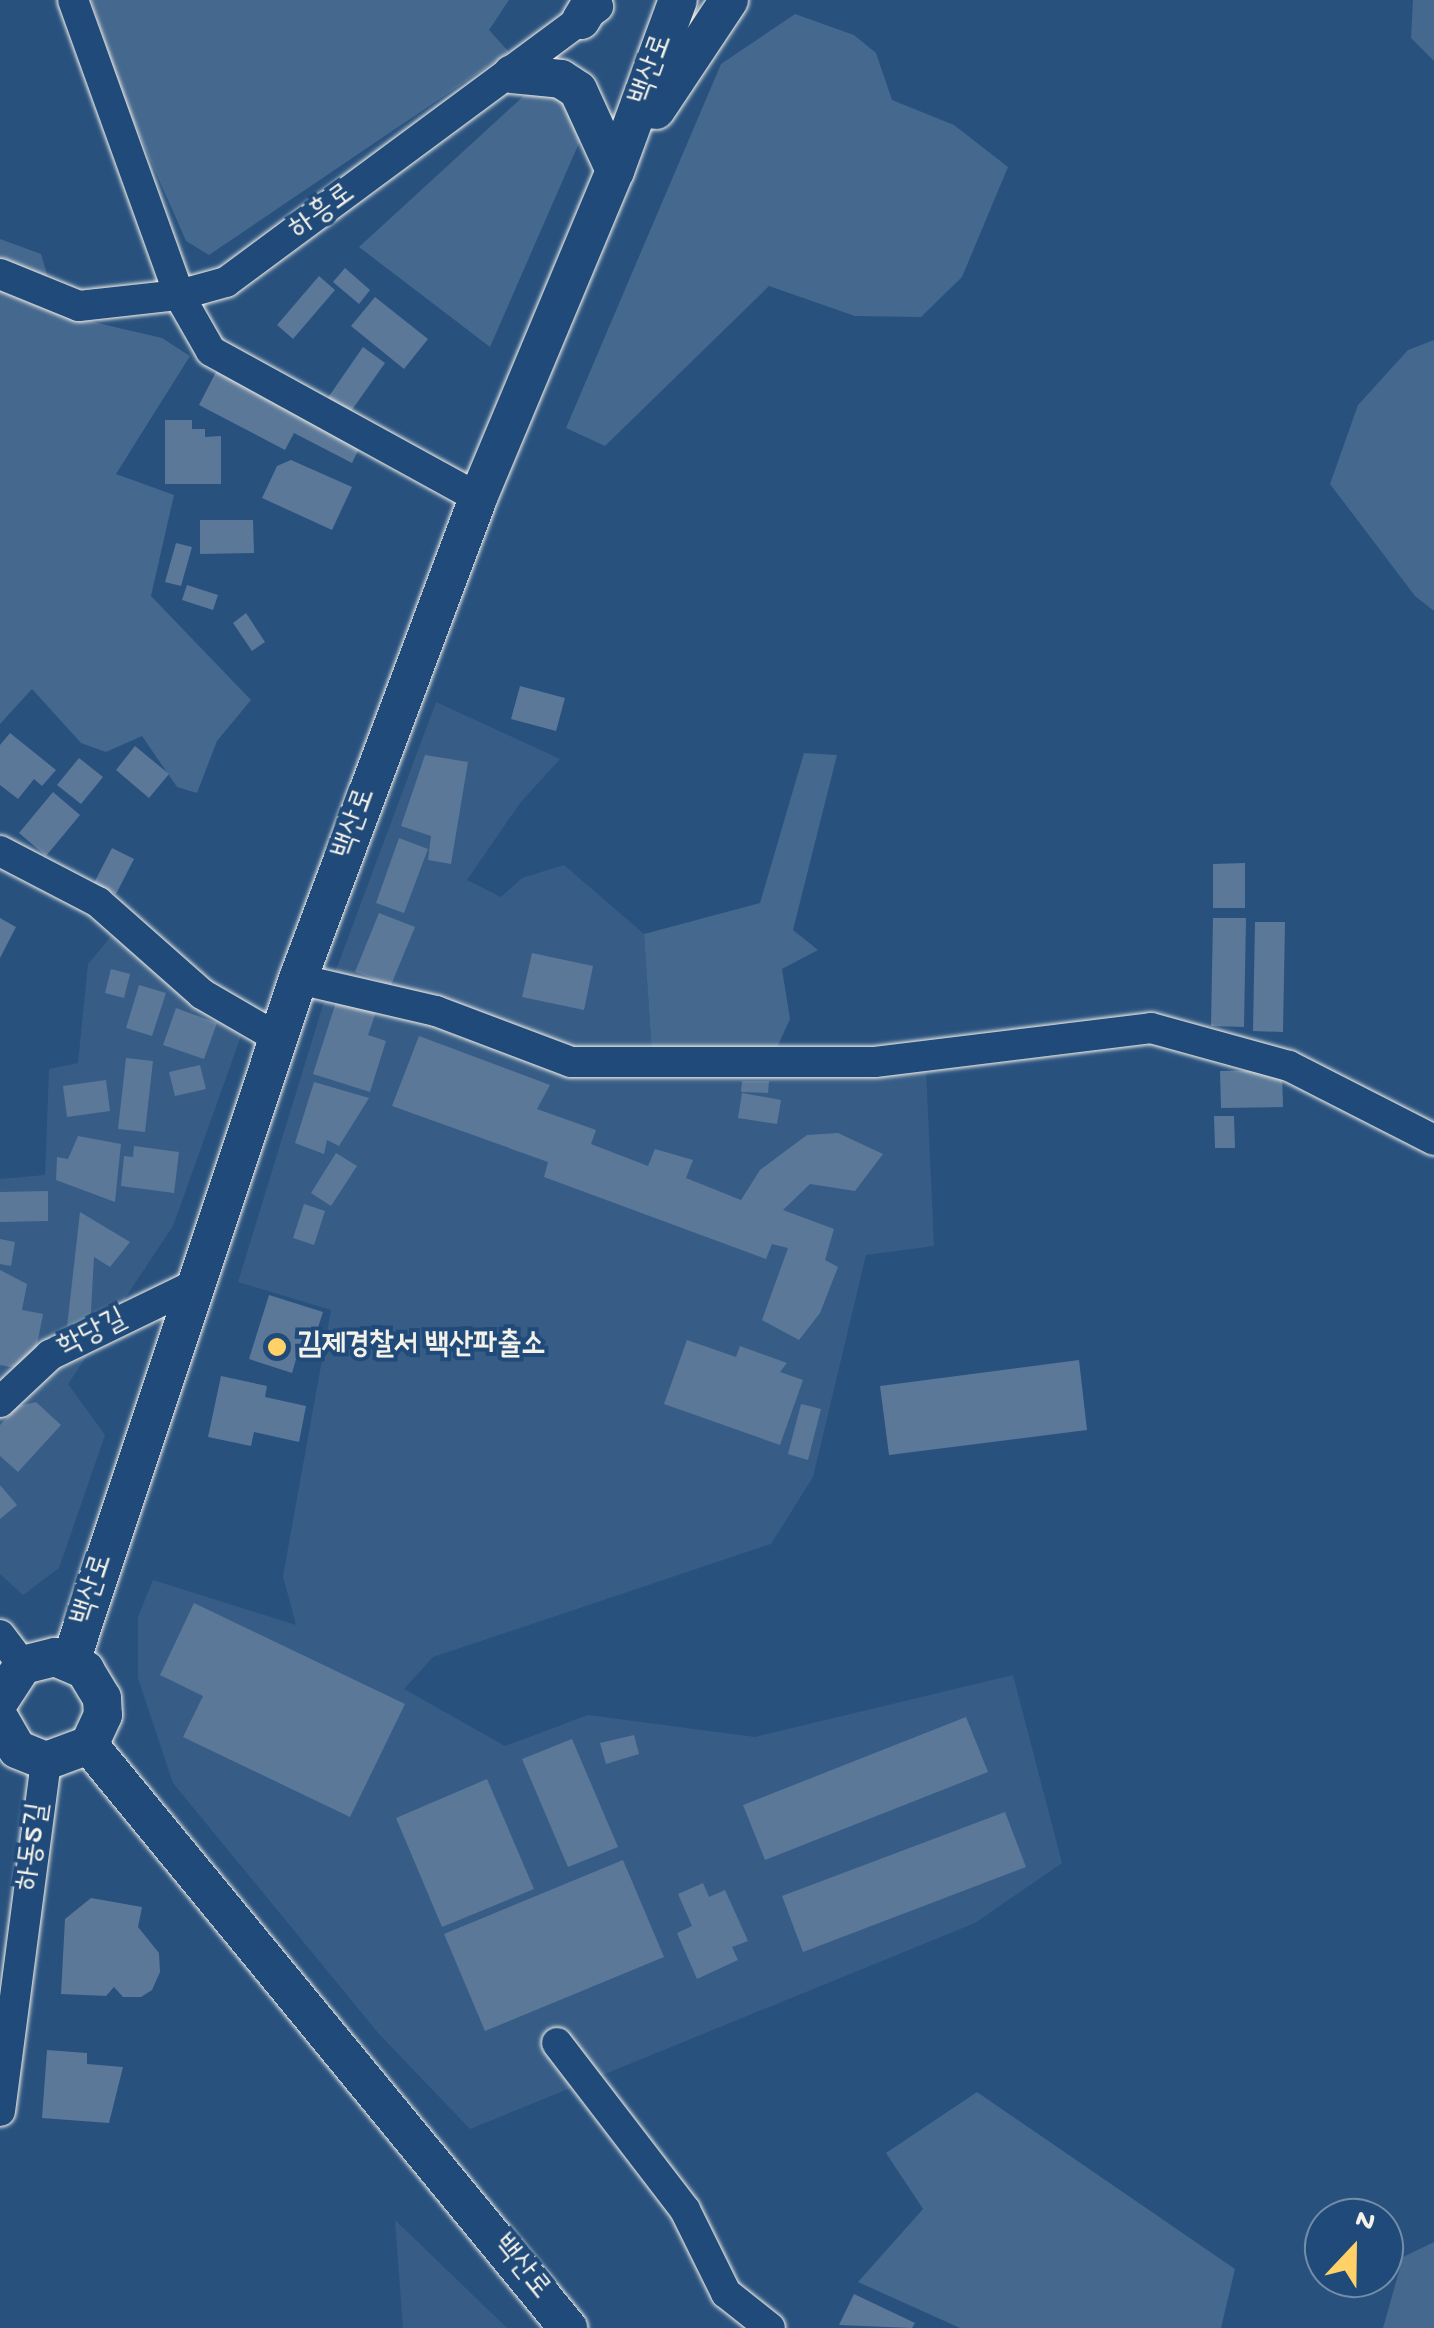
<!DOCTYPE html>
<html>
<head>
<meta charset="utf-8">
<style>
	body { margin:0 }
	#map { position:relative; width:1434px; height:2328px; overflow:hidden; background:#28517e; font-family:"Gochi Hand","Poor Story",sans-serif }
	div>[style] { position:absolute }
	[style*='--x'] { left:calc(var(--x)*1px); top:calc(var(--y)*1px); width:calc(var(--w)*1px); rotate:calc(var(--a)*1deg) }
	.built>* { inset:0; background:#375d86 }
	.green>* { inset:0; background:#45688e }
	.building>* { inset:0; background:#5b7899 }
	.roads { filter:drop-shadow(0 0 2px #f4f1e8) drop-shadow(0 0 2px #f4f1e8) }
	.minor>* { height:30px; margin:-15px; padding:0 15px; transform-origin:15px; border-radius:15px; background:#1f4a7a }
	.major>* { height:38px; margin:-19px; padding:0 19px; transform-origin:19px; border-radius:19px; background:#1f4a7a }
	.dots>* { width:28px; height:28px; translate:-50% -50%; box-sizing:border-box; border:5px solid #1f4a7a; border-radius:50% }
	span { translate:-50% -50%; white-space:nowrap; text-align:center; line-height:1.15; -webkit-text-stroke:8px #1f4a7a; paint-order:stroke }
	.street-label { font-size:30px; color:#f4f1e8 }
	.poi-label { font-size:30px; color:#f4f1e8; font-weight:700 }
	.left { translate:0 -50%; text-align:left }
	.north { position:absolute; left:1304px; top:2198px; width:100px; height:100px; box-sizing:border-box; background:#1f4a7a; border:2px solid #748da6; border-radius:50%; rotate:22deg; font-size:28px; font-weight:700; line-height:40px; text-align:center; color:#f4f1e8 }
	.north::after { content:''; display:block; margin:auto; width:35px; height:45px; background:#ffd166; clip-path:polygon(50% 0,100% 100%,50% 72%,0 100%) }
</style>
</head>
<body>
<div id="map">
	<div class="built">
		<i style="clip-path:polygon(436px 702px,560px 759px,520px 803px,467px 880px,501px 897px,522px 878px,564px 865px,644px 934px,652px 1055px,926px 1069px,934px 1246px,866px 1255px,813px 1477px,771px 1544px,433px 1657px,404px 1689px,505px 1746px,588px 1715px,755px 1737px,1013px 1675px,1062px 1863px,975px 1923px,470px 2129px,379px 2034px,173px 1783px,138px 1678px,138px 1617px,153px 1580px,296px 1625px,283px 1576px,331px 1310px,238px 1282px,323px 1005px)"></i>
		<i style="clip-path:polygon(113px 934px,241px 1036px,173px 1226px,68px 1384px,105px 1435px,59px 1568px,23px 1595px,0 1574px,0 1179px,45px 1175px,49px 1069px,78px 1063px,88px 964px)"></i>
		<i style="clip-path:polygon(395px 2220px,507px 2328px,403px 2328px)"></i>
	</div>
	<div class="green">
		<i style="clip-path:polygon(91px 0,509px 0,489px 30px,509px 52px,209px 255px,186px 241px,125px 102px)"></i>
		<i style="clip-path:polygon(1413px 0,1434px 0,1434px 61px,1411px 38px)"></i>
		<i style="clip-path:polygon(795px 14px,854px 35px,876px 53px,892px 100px,954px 125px,1008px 167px,962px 277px,921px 317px,855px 316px,769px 286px,605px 446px,566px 428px,721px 64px)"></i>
		<i style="clip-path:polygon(528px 92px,557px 96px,583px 134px,490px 347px,359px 247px)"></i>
		<i style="clip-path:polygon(0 239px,41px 254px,59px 314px,162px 338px,190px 356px,116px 474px,174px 495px,151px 596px,251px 700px,217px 741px,197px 793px,177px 787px,142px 736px,106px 752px,81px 743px,32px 689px,0 724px)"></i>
		<i style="clip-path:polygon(1434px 340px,1434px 611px,1415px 596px,1330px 484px,1358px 405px,1408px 350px)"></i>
		<i style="clip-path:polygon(804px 753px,837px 755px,793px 930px,818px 950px,782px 969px,790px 1019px,774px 1054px,652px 1055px,644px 934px,760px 903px)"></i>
		<i style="clip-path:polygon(977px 2092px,1235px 2269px,1221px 2328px,960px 2328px,858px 2282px,923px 2209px,886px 2153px)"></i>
		<i style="clip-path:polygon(1434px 2242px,1434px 2328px,1383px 2328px,1403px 2257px)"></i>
	</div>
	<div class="building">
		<i style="clip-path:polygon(345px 268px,370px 290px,359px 304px,333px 282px)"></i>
		<i style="clip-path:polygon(319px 276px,335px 290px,293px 339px,277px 325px)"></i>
		<i style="clip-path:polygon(375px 297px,428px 339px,404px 369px,351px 326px)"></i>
		<i style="clip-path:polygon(363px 347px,385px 363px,347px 417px,325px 402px)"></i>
		<i style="clip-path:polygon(217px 370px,361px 445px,352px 463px,294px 433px,285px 450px,199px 405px)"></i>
		<i style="clip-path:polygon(165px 420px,192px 420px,192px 429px,205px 429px,205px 437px,221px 436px,221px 484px,165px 484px)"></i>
		<i style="clip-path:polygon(291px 460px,352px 487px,332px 530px,262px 498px,277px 466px)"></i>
		<i style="clip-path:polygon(200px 520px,253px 520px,254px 553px,200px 554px)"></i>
		<i style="clip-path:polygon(176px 543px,192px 547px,181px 586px,165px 582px)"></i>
		<i style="clip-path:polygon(187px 585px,218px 595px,213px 610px,182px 600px)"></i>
		<i style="clip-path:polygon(246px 613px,265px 642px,252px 651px,233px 623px)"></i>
		<i style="clip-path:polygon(520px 686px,565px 698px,556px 731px,511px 719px)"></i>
		<i style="clip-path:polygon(10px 733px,56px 770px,42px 786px,34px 779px,18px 799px,0 785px,0 745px)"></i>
		<i style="clip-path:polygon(135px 746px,169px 774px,149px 798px,116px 770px)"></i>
		<i style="clip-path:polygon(425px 755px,468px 762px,451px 864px,428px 860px,431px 836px,401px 826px)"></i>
		<i style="clip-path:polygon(79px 758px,103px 777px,81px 804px,57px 785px)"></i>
		<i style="clip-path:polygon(53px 792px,80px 815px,46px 856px,19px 833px)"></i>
		<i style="clip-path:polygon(399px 838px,428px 849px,404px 913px,376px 903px)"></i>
		<i style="clip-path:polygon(112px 848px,134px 859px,116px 894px,94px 883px)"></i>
		<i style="clip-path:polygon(1245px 863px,1245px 908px,1213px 908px,1213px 864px)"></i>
		<i style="clip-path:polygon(379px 913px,415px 927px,391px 985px,355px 972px)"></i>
		<i style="clip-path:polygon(0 918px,16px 927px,0 958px)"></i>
		<i style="clip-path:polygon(1213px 918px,1246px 918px,1244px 1027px,1211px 1026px)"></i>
		<i style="clip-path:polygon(1255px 922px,1285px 922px,1283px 1032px,1253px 1031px)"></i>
		<i style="clip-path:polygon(532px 953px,593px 966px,584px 1010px,522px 997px)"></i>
		<i style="clip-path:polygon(111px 969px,130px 974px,124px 998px,105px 993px)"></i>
		<i style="clip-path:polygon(139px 985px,166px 993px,152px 1036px,126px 1028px)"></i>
		<i style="clip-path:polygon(337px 999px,376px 1012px,368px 1035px,386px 1041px,370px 1092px,313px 1074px)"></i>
		<i style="clip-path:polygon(176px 1008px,217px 1023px,204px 1059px,163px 1045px)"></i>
		<i style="clip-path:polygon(419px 1036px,550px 1085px,537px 1109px,596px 1130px,591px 1144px,648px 1166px,655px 1149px,693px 1160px,686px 1178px,741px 1200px,760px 1170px,807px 1135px,838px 1133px,883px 1154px,855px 1191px,810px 1184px,783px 1210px,834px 1229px,825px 1260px,838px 1267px,820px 1313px,799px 1340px,762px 1320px,788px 1248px,772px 1244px,766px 1259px,544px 1177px,548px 1162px,392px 1106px)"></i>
		<i style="clip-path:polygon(126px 1058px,153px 1061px,145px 1132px,118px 1129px)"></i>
		<i style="clip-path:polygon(200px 1065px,206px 1089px,175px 1096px,169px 1072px)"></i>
		<i style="clip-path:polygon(1282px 1070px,1283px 1107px,1221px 1108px,1220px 1071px)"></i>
		<i style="clip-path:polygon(106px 1080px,110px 1111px,67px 1117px,63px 1086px)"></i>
		<i style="clip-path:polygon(742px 1081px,769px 1081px,768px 1093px,741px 1092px)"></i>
		<i style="clip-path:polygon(314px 1082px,369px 1098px,339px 1146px,327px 1140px,324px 1154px,295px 1143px)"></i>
		<i style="clip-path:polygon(742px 1093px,781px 1100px,777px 1124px,738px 1118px)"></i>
		<i style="clip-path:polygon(1214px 1116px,1234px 1116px,1235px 1148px,1215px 1148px)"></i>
		<i style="clip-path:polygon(78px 1136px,121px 1144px,115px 1202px,56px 1180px,57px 1157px,68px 1159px)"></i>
		<i style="clip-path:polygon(134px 1146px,179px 1152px,174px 1193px,121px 1186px,124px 1156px,133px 1157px)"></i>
		<i style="clip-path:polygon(336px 1153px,357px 1166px,331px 1206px,311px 1193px)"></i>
		<i style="clip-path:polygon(48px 1191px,48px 1221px,0 1222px,0 1192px)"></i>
		<i style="clip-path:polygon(304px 1204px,325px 1211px,314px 1245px,293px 1238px)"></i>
		<i style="clip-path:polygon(80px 1212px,130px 1242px,110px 1267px,94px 1257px,90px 1329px,67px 1327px)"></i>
		<i style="clip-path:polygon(0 1239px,15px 1242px,11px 1266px,0 1264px)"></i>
		<i style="clip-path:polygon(0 1270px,27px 1284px,22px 1310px,43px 1314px,32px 1371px,0 1365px)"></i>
		<i style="clip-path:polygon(269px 1295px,323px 1312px,312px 1346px,301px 1342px,292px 1373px,249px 1359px)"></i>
		<i style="clip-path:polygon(687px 1340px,736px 1357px,740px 1346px,787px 1363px,780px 1372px,803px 1380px,780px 1445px,664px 1404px)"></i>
		<i style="clip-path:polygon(1079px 1360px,1087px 1430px,889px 1455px,880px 1386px)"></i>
		<i style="clip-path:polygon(221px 1376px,267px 1386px,265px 1397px,306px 1406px,299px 1442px,254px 1432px,251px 1446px,208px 1437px)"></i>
		<i style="clip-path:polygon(36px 1402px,61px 1425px,18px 1472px,0 1456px,0 1425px,18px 1406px)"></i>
		<i style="clip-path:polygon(801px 1404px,821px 1409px,808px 1460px,788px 1454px)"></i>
		<i style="clip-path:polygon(0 1485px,17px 1505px,0 1519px)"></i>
		<i style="clip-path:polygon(194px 1603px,405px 1704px,350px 1817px,183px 1737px,203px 1696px,160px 1675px)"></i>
		<i style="clip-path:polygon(966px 1717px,988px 1772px,765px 1860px,743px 1805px)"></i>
		<i style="clip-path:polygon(634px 1735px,639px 1754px,606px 1764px,600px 1743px)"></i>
		<i style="clip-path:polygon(572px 1739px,618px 1847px,568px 1867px,522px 1759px)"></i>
		<i style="clip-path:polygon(487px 1779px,534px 1889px,442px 1927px,396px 1818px)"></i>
		<i style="clip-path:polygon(1005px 1812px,1026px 1867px,803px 1952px,782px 1896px)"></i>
		<i style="clip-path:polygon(623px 1860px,664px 1957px,485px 2031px,444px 1934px)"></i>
		<i style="clip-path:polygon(703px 1883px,709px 1897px,725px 1890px,748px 1941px,732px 1947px,738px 1960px,697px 1979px,677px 1933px,692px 1926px,678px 1894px)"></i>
		<i style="clip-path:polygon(91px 1898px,142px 1907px,138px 1927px,159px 1953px,160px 1972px,152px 1990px,141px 1997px,123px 1997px,114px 1987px,106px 1996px,61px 1994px,65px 1919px)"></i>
		<i style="clip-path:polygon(47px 2050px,87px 2053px,87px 2064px,123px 2067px,109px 2123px,42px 2118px)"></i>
		<i style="clip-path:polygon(854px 2294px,915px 2323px,912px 2328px,839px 2325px)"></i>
	</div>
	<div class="roads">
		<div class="minor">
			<i style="--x:73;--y:0;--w:313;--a:70.2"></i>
			<i style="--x:179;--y:295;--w:64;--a:60.3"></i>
			<i style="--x:211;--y:351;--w:305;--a:28.8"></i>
			<i style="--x:0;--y:274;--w:85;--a:22.1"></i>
			<i style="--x:79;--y:306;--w:101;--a:-6.3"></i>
			<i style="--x:179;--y:295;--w:49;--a:-15.5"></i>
			<i style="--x:226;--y:282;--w:463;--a:-36.5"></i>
			<i style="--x:0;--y:851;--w:110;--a:27.5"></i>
			<i style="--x:98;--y:902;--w:139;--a:41.5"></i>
			<i style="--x:202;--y:994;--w:88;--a:30.1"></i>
			<i style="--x:298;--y:979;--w:142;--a:13.1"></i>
			<i style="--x:436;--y:1011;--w:144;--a:20.7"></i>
			<i style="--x:571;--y:1062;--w:304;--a:0"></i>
			<i style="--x:875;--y:1062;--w:278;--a:-7"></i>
			<i style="--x:1151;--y:1028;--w:143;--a:15.4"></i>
			<i style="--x:1289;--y:1066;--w:163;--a:27"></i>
			<i style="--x:0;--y:1402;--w:69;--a:-43.2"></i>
			<i style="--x:50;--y:1355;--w:162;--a:-25.9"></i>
			<i style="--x:0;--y:1635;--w:38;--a:53"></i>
			<i style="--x:557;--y:2043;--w:210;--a:52.5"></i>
			<i style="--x:685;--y:2210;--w:93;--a:63.7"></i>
			<i style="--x:726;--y:2293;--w:56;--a:38.5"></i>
			<i style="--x:0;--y:2111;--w:353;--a:-82.5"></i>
		</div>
		<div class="major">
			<i style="--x:581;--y:20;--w:23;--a:-59"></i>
			<i style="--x:512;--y:74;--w:49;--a:5.8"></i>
			<i style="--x:561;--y:79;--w:20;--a:33"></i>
			<i style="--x:578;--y:90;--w:89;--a:65.4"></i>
			<i style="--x:656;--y:110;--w:132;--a:-56.4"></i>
			<i style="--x:71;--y:1661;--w:719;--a:-71.59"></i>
			<i style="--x:298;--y:979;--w:514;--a:-69.48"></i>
			<i style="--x:478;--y:498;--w:355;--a:-67.3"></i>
			<i style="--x:615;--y:171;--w:182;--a:-69.8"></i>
			<i style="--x:0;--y:1700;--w:42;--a:-56.7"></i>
			<i style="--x:23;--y:1665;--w:33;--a:-14"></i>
			<i style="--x:55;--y:1657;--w:33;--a:23"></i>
			<i style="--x:85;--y:1670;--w:33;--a:59"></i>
			<i style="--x:102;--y:1698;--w:17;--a:87"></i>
			<i style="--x:103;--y:1715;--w:33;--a:115"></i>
			<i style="--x:89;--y:1745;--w:46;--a:159.6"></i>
			<i style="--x:46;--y:1761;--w:31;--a:-158"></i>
			<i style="--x:17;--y:1749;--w:34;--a:-120"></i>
			<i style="--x:89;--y:1745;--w:755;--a:50.59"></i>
		</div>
	</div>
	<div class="dots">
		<i style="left:277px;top:1347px;background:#ffd166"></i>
	</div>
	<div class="street-label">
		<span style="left:653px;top:70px;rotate:-70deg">백산로</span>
		<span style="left:323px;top:213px;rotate:-36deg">하흥로</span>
		<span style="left:356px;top:824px;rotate:-70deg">백산로</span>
		<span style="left:93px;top:1335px;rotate:-27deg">학당길</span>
		<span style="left:94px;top:1590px;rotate:-72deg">백산로</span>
		<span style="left:35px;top:1847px;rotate:-82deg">하동5길</span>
		<span style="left:520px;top:2268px;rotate:51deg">백산로</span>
	</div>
	<div class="poi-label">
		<span class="left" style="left:297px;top:1347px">김제경찰서 백산파출소</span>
	</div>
	<div class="north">N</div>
</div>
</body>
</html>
